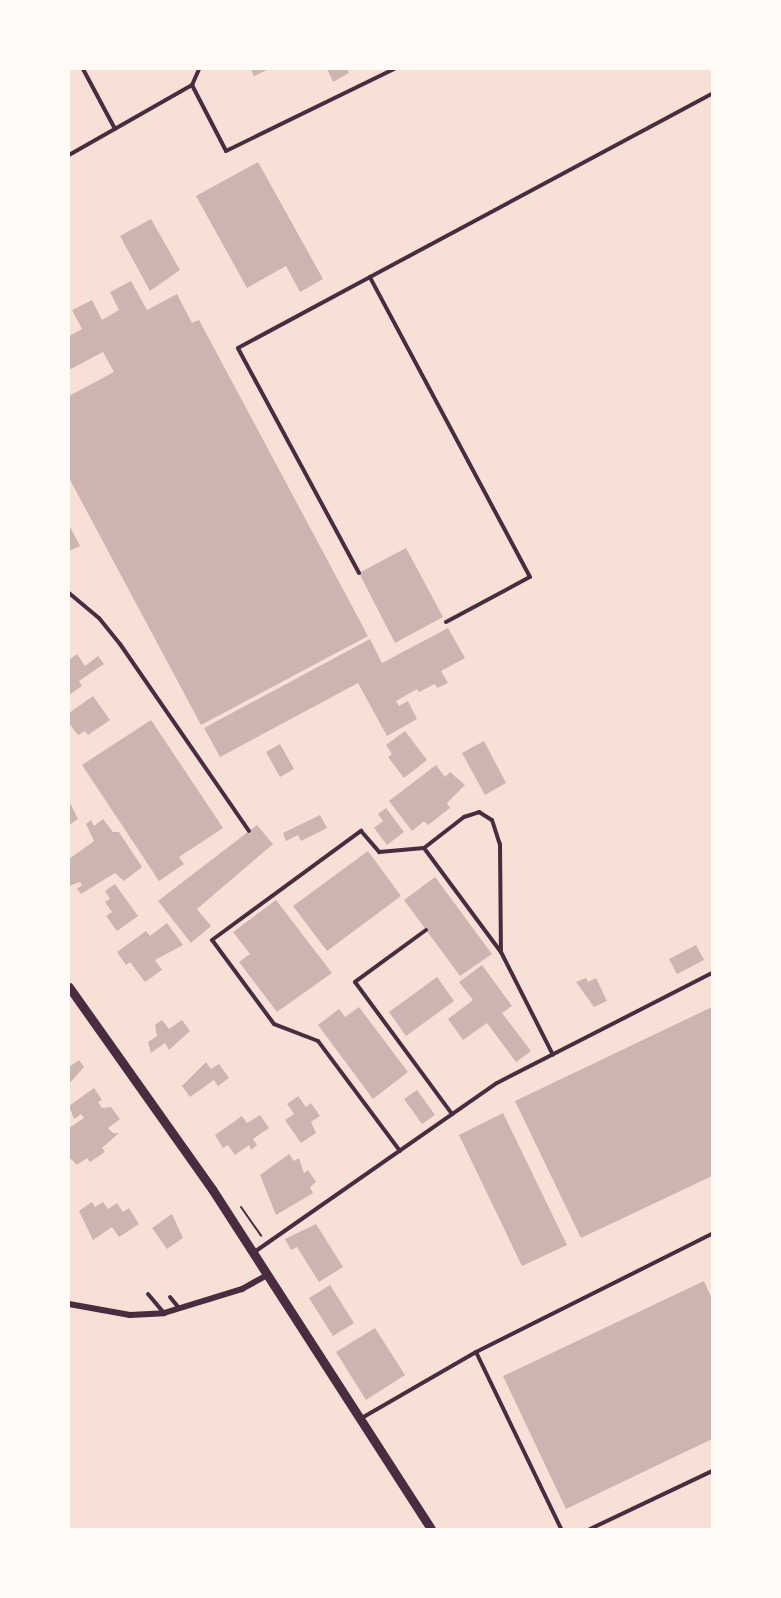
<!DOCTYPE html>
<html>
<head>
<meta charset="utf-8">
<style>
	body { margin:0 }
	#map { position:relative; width:781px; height:1598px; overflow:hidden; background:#f7e1d7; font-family:"Noto Sans",sans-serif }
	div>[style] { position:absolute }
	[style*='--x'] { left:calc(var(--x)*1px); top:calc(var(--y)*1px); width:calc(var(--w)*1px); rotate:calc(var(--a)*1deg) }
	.building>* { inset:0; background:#ccb4b1 }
	.path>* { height:2px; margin:-1px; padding:0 1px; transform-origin:1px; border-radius:1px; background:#4a2c40 }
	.service>* { height:4px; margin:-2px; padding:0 2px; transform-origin:2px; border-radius:2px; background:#4a2c40 }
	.minor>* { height:6px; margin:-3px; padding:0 3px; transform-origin:3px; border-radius:3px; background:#4a2c40 }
	.tertiary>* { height:9px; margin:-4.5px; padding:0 4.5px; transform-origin:4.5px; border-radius:4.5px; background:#4a2c40 }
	span { translate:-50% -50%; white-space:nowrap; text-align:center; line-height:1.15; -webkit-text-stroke:6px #fffaf5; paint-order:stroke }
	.frame { position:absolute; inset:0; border:70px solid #fffaf5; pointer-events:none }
</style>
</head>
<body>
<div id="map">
	<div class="building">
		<i style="clip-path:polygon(251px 69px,269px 69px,254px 76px)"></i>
		<i style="clip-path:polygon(327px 69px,347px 69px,349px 73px,333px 82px)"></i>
		<i style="clip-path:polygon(258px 162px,323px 279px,300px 292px,286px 266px,247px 288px,196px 196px)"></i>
		<i style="clip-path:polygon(151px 219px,180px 270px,150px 291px,120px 236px)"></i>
		<i style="clip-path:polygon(131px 281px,147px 310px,177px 294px,192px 323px,199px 320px,368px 636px,201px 725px,69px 478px,69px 396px,114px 372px,103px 352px,69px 370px,69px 336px,82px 329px,72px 310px,92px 300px,102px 320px,119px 310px,110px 292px)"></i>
		<i style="clip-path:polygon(69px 525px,80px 546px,69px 551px)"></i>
		<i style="clip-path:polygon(406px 548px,443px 617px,395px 643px,359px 573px)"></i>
		<i style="clip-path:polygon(448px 628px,465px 658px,441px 671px,448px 683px,437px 688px,435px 684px,419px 692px,417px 689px,396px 701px,399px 706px,408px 701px,417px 719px,387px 736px,358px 683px,220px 757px,204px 728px,370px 639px,382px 663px)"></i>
		<i style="clip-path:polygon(77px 654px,85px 666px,98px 656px,104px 664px,79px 681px,82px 686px,69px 695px,69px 660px)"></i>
		<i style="clip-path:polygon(93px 696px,110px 720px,88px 735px,85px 731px,78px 735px,69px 723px,69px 713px)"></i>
		<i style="clip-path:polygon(151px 720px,223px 828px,179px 857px,184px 864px,159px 881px,82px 765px)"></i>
		<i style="clip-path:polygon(405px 731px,427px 760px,404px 778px,388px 757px,392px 754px,386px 745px)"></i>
		<i style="clip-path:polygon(484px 741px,506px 783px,485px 795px,462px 753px)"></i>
		<i style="clip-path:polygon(280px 744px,294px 769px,280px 777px,266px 752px)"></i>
		<i style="clip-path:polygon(436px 765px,445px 777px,450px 772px,465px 785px,447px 803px,450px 808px,428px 825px,424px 821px,412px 831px,389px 801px)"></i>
		<i style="clip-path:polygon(69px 801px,78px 819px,69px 825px)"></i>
		<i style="clip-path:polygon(386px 808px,404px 832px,387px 845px,374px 828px,383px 821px,378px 814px)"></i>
		<i style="clip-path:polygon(320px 815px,327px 828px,301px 841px,298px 835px,286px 841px,283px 833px)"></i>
		<i style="clip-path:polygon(103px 819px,113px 832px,119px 832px,142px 867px,124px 881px,115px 873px,81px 894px,77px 889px,82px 885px,80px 882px,69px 886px,69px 859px,94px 841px,86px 824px,91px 820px,94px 826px)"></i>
		<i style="clip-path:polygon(257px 825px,273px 844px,197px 909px,211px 926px,191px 943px,158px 901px)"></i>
		<i style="clip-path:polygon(368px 851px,401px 896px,327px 951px,293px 906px)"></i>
		<i style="clip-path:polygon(435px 877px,492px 954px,460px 976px,404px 900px)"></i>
		<i style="clip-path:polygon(115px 884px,138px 916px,117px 931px,106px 916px,112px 912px,105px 902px,110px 899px,105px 891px)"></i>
		<i style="clip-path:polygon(276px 900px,332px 973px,277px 1012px,239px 962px,250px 954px,233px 932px)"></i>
		<i style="clip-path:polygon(167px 923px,183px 945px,155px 960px,162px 970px,145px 982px,130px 962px,126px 965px,117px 952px,146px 931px,150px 936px)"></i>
		<i style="clip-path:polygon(696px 945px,704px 960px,677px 974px,669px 959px)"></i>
		<i style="clip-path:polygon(482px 965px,512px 1006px,502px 1013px,531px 1051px,516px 1062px,487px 1023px,463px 1040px,448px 1019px,473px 1000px,459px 982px)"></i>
		<i style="clip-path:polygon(437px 977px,454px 1001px,406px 1036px,389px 1012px)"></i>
		<i style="clip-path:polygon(586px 978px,588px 982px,596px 978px,607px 1001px,594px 1007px,576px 982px)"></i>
		<i style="clip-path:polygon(359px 1007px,408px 1072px,373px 1099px,318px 1025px,339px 1009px,345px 1017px)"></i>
		<i style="clip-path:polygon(712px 1007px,712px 1176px,581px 1238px,515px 1101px)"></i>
		<i style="clip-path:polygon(162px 1020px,169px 1029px,182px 1020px,190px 1031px,169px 1050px,165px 1043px,151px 1053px,148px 1042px,157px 1036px,155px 1025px)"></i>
		<i style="clip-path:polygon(79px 1060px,84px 1067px,69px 1084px,69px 1067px)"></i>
		<i style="clip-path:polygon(206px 1062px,211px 1069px,219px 1064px,229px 1078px,218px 1086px,214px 1080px,190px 1097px,182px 1086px)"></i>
		<i style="clip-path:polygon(94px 1088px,102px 1100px,98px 1102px,102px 1108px,111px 1107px,120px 1119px,108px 1128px,113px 1133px,119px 1133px,102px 1148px,105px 1152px,90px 1162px,87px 1158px,77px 1165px,69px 1157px,69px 1128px,84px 1118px,81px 1114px,74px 1119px,69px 1106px)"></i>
		<i style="clip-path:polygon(417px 1090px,435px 1115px,422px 1124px,404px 1099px)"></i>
		<i style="clip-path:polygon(298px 1096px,306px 1107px,311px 1103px,320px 1116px,311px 1122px,316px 1133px,301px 1143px,285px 1120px,294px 1114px,287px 1104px)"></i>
		<i style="clip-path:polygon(503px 1113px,567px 1245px,522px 1266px,459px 1135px)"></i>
		<i style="clip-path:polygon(260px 1115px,269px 1128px,253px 1139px,257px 1145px,251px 1150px,249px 1145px,235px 1155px,228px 1145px,223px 1148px,215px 1135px,242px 1116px,247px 1123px)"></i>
		<i style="clip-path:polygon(289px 1154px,294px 1161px,299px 1158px,304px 1173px,308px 1170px,316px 1182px,310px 1187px,313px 1193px,276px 1215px,260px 1175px)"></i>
		<i style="clip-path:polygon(92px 1202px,95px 1207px,103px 1202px,108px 1209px,117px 1203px,123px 1212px,129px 1208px,139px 1224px,119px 1237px,112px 1227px,93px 1240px,79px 1211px)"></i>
		<i style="clip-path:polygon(172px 1214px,183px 1238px,167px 1249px,152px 1228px)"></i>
		<i style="clip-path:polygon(316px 1224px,343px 1267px,319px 1282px,297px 1247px,291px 1250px,285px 1239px)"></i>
		<i style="clip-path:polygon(704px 1281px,712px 1299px,712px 1439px,566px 1509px,503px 1376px)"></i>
		<i style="clip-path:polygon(330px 1285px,354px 1323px,333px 1336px,309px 1298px)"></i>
		<i style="clip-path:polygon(375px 1328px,405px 1375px,366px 1400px,336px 1352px)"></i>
	</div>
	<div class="path">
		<i style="--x:241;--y:1207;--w:35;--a:55"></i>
	</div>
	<div class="service">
		<i style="--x:83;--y:69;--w:68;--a:61.9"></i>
		<i style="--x:192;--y:85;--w:74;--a:62.7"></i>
		<i style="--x:226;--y:151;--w:187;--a:-26"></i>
		<i style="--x:69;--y:155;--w:142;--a:-29.6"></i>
		<i style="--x:192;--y:85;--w:17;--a:-66"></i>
		<i style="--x:359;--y:573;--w:255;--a:-118.3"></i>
		<i style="--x:238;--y:348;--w:150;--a:-28.3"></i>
		<i style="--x:69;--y:593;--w:39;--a:40"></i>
		<i style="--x:99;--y:618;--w:33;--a:51"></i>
		<i style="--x:120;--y:644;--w:227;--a:55.4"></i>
		<i style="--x:446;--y:622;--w:95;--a:-28.2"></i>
		<i style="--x:530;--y:577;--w:340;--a:-118.1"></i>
		<i style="--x:370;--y:277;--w:388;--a:-28.2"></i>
		<i style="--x:424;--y:848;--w:51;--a:-37.8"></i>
		<i style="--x:464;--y:817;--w:16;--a:-18"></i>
		<i style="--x:479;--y:812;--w:15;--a:32"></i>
		<i style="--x:492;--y:820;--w:25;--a:72"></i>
		<i style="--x:500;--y:844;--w:108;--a:89.5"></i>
		<i style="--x:426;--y:930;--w:88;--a:143.8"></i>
		<i style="--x:355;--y:982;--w:164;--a:53.7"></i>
		<i style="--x:400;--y:1151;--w:137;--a:-126.7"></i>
		<i style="--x:318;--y:1041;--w:47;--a:-158.9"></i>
		<i style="--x:274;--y:1024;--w:104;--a:-126.4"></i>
		<i style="--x:212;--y:940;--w:185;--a:-36.2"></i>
		<i style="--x:361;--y:831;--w:28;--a:49"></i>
		<i style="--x:379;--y:852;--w:45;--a:-5.1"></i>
		<i style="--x:424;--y:848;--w:129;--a:53.5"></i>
		<i style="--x:501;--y:952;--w:115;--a:63.2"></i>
		<i style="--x:253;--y:1253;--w:297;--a:-34.9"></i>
		<i style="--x:497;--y:1083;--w:242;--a:-27.1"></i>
		<i style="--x:148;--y:1294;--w:25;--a:50"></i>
		<i style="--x:170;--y:1297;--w:14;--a:51"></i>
		<i style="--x:476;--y:1352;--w:196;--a:64.3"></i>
		<i style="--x:360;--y:1419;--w:134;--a:-30"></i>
		<i style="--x:476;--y:1352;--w:264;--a:-26.6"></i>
		<i style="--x:590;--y:1529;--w:135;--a:-25.4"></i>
	</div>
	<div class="minor">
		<i style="--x:69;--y:1304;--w:62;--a:10.2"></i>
		<i style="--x:130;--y:1315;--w:34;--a:-3"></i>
		<i style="--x:164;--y:1313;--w:82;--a:-17.1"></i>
		<i style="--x:242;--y:1289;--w:29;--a:-29"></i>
	</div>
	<div class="tertiary">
		<i style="--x:69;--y:987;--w:247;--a:54.7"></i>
		<i style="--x:212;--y:1189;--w:404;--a:57.2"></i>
	</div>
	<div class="frame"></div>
</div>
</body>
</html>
